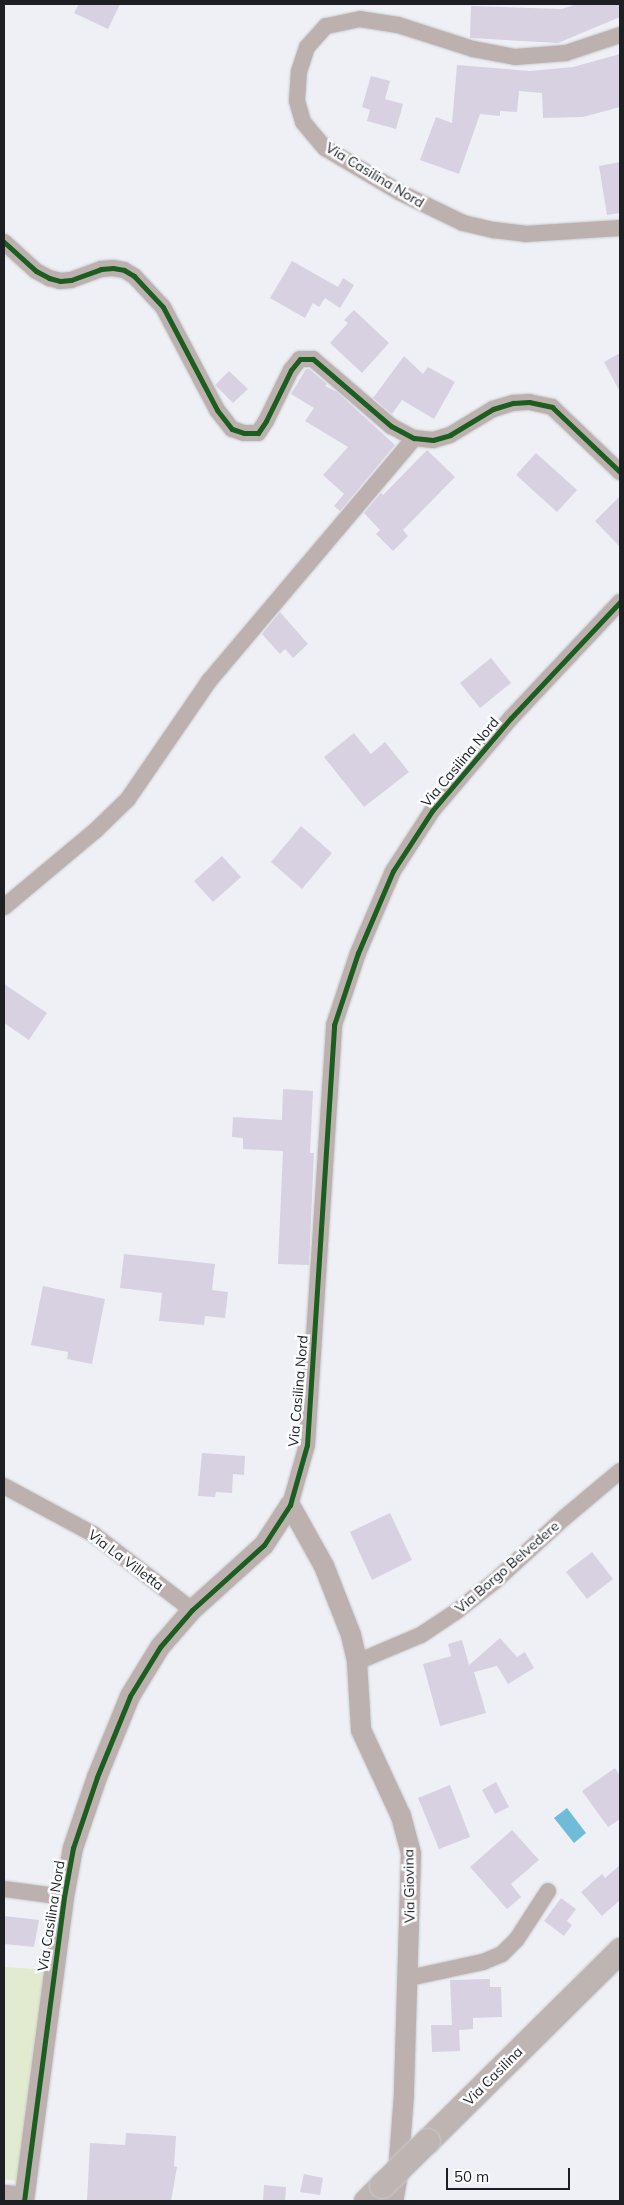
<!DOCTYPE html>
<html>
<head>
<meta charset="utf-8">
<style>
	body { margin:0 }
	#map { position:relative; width:624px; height:2205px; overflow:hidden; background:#eef0f6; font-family:Mulish,sans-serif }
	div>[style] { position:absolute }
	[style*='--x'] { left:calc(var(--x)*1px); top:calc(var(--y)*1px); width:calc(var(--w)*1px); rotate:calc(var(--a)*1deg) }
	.green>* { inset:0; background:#e2ebcf }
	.water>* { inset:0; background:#6fbbd8 }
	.building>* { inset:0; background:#d8d1e2 }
	.roads { filter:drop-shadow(0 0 1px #c9cbcf) drop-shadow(0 0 1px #c9cbcf) }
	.minor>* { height:16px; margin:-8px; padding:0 8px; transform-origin:8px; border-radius:8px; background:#bdb1af }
	.tertiary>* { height:20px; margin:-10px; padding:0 10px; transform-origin:10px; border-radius:10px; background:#bdb1af }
	.primary>* { height:25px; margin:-12.5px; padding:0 12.5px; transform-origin:12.5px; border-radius:12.5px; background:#beb4b2 }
	.bridges { filter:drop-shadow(0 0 1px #c9cbcf) drop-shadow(0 0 1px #c9cbcf) }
	.primary-bridge>* { height:25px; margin:-12.5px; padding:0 12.5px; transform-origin:12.5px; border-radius:12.5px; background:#beb4b2 }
	.cycleway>* { height:5px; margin:-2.5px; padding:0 2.5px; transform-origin:2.5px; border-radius:2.5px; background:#1b5e20 }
	span { translate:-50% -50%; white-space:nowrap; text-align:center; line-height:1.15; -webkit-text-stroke:5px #fbfcfe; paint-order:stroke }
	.street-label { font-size:14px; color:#1d1f22 }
	.frame { position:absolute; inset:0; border:5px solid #1d1f22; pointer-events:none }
	.scale { position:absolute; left:446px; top:2168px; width:124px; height:22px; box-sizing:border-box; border:2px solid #1d1f22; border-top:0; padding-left:6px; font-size:15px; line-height:18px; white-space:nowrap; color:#1d1f22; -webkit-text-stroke:4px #fbfcfe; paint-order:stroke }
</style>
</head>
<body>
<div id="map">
	<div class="green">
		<i style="clip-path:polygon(4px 1967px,54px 1970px,26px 2182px,4px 2179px)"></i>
	</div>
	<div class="water">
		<i style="clip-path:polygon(567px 1808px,586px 1833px,574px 1843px,554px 1818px)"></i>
	</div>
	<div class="building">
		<i style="clip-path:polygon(79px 4px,120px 4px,108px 29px,74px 13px)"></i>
		<i style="clip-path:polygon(577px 4px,620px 4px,620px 17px,558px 43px,470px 38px,471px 6px,562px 9px)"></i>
		<i style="clip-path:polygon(620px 54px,620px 107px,583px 117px,543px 118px,542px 93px,519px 91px,517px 112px,500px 111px,500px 116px,480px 114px,459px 174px,420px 160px,436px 117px,452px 123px,457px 65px,530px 71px,573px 67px)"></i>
		<i style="clip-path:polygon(371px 76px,390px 81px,385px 99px,403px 104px,396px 129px,367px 121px,370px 110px,362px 107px)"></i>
		<i style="clip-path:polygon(620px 162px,620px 213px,607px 215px,599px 166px)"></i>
		<i style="clip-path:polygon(292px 261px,338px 287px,343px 278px,354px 285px,340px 308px,325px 298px,319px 307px,313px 303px,305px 318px,270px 298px)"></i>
		<i style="clip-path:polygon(354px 310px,389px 343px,362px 373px,330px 343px,348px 323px,344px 320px)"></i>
		<i style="clip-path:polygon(620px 353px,620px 392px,604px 362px)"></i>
		<i style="clip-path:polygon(404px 356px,423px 374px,428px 367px,455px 382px,434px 419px,402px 400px,392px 414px,373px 398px)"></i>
		<i style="clip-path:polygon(306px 369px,309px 369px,327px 384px,325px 386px,337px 392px,395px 445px,340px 511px,334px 506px,344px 494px,323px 475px,348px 447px,305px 421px,314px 408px,291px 394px)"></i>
		<i style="clip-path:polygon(229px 371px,248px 389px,233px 403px,215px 385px)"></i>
		<i style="clip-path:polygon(427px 450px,455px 477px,403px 530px,408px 536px,393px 551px,376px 534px,380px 530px,364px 513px,381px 493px,383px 495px)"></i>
		<i style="clip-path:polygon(536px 453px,577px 490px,557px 512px,516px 475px)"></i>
		<i style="clip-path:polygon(620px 496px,620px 547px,595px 521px)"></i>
		<i style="clip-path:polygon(280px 612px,308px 644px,293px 658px,285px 649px,280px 654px,262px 634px)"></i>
		<i style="clip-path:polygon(491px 658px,511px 683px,480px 708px,460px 683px)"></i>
		<i style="clip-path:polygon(354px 733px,371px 754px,385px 742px,409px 772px,364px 807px,324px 757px)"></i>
		<i style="clip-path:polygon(301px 826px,332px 853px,302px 889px,271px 862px)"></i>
		<i style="clip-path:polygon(222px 856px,241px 877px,213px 902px,194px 881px)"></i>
		<i style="clip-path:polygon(4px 984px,47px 1013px,29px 1040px,4px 1023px)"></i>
		<i style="clip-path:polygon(283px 1089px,313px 1091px,310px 1153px,314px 1153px,309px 1265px,278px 1264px,283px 1151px,243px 1149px,243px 1138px,232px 1137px,233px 1117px,282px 1120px)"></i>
		<i style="clip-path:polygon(124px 1254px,215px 1264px,212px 1290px,228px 1292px,225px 1318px,205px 1316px,204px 1325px,159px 1321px,162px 1293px,120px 1288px)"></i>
		<i style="clip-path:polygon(43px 1286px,105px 1299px,92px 1364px,67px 1359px,68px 1352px,31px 1345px)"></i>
		<i style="clip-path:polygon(202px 1453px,245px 1456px,244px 1475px,233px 1474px,232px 1493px,216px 1492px,215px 1497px,198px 1496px)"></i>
		<i style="clip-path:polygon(390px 1513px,412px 1560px,372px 1580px,350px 1532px)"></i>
		<i style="clip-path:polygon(592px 1552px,613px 1579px,587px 1599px,566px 1572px)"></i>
		<i style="clip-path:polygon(500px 1638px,517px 1657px,525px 1652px,534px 1668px,508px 1684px,497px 1666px,474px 1672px,486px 1713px,440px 1726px,423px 1664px,451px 1656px,448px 1644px,462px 1640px,469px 1665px)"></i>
		<i style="clip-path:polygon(615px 1768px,620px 1776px,620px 1819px,608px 1827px,582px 1791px)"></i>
		<i style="clip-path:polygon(496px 1782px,509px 1807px,495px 1814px,482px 1790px)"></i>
		<i style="clip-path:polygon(450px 1785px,470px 1837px,439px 1849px,418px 1798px)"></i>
		<i style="clip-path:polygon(512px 1830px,539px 1860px,511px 1884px,521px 1897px,507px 1909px,470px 1867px)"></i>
		<i style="clip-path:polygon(620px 1865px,620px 1900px,602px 1916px,581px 1892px,602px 1874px,605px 1878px)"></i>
		<i style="clip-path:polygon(561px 1898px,576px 1909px,567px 1921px,572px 1925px,564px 1936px,544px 1921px)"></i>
		<i style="clip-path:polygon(4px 1916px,39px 1920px,34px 1947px,4px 1944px)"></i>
		<i style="clip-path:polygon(490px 1979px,490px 1987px,501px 1987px,502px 2017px,473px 2018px,473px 2029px,459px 2030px,460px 2051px,432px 2052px,431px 2025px,452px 2025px,450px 1980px)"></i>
		<i style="clip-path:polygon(126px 2133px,176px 2136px,174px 2166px,177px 2167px,171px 2201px,87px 2201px,90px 2143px,125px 2145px)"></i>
		<i style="clip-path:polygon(304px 2174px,323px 2178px,320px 2195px,300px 2192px)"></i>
		<i style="clip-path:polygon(264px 2185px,286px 2187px,285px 2201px,263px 2201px)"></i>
	</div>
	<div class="roads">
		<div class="minor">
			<i style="--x:620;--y:35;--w:57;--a:161.6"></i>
			<i style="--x:566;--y:53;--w:51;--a:175.5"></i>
			<i style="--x:515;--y:57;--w:43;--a:-169.2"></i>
			<i style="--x:473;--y:49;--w:79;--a:-162.3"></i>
			<i style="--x:398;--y:25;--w:38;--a:-171"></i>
			<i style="--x:360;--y:19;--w:35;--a:168"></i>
			<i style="--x:326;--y:26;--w:28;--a:132"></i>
			<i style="--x:307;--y:47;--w:25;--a:108"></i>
			<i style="--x:299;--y:71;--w:30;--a:94"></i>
			<i style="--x:297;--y:101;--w:22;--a:74"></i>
			<i style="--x:303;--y:122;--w:34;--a:50"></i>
			<i style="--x:325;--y:148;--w:88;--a:30.6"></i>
			<i style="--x:401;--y:193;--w:69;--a:25.8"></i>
			<i style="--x:463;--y:223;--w:32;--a:13"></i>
			<i style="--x:494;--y:230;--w:31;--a:7"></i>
			<i style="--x:525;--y:234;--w:95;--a:-3.6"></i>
			<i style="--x:4;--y:242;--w:43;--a:42.2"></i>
			<i style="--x:36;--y:271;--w:15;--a:28"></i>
			<i style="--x:49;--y:278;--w:11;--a:15"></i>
			<i style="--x:60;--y:281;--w:11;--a:-5"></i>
			<i style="--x:71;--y:280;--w:32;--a:-20"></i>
			<i style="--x:101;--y:269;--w:12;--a:-5"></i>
			<i style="--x:113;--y:268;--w:11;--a:10"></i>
			<i style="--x:124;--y:270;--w:12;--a:31"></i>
			<i style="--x:134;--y:276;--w:42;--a:46.9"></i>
			<i style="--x:163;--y:307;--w:116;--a:62.3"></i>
			<i style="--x:217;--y:410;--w:24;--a:52"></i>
			<i style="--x:232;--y:429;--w:13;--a:18"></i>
			<i style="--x:244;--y:433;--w:14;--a:0"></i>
			<i style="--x:258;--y:433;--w:14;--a:-56"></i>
			<i style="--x:266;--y:421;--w:57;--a:-63.9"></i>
			<i style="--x:291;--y:370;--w:14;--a:-51"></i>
			<i style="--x:300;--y:359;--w:13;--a:0"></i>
			<i style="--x:313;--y:359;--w:103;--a:40.7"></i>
			<i style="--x:391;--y:426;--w:26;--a:28"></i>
			<i style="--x:414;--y:438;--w:19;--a:6"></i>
			<i style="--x:433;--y:440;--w:18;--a:-16"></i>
			<i style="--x:450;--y:435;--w:50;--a:-31.2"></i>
			<i style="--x:493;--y:409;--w:21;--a:-17"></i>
			<i style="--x:513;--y:403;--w:16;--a:-4"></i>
			<i style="--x:529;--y:402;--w:24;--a:12"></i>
			<i style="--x:552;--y:407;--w:94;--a:43.7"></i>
			<i style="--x:4;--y:907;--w:119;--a:-39.9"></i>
			<i style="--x:95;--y:831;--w:46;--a:-44.1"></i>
			<i style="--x:128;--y:799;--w:143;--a:-55.5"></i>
			<i style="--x:209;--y:681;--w:318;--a:-49.8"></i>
			<i style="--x:4;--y:1486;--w:101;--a:28.3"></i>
			<i style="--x:93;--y:1534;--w:125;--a:37.5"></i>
			<i style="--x:290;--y:1505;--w:62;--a:-74.2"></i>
			<i style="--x:307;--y:1445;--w:421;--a:-86.3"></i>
			<i style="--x:334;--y:1025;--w:76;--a:-71.6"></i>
			<i style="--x:358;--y:953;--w:89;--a:-66.9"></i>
			<i style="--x:393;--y:871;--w:72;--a:-57"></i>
			<i style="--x:432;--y:811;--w:122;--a:-49.7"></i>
			<i style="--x:511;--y:718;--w:159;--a:-46.8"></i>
			<i style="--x:357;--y:1662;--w:69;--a:-22.9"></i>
			<i style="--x:421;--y:1635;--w:43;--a:-33.7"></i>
			<i style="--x:457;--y:1611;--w:48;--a:-38.3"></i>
			<i style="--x:495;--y:1581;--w:93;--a:-42.4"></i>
			<i style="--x:564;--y:1518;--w:73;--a:-40"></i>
			<i style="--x:4;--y:1889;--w:61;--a:7.6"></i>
			<i style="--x:409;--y:1978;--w:76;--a:-12.2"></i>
			<i style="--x:483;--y:1962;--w:21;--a:-23"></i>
			<i style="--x:502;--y:1954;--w:21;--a:-45"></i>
			<i style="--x:517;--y:1939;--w:57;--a:-57.1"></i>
			<i style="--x:4;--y:2193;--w:21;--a:5"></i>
		</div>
		<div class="tertiary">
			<i style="--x:24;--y:2201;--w:307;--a:-82.5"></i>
			<i style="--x:64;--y:1897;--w:50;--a:-79.6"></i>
			<i style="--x:73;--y:1848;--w:75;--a:-71.3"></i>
			<i style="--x:97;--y:1777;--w:87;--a:-67.8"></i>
			<i style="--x:130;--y:1696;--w:57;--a:-58.5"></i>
			<i style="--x:160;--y:1647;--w:49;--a:-49.1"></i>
			<i style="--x:192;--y:1610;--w:97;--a:-42.1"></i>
			<i style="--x:264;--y:1545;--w:48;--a:-57"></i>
			<i style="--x:290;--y:1505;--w:70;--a:60.9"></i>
			<i style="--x:324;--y:1566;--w:74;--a:68.6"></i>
			<i style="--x:351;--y:1635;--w:28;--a:77"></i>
			<i style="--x:357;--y:1662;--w:68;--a:86.6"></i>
			<i style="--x:361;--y:1730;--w:95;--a:65.1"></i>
			<i style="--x:401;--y:1816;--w:39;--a:75"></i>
			<i style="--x:411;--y:1854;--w:240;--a:91.7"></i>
			<i style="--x:404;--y:2094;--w:80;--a:94.3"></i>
			<i style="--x:398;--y:2174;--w:27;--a:100"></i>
		</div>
		<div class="primary">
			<i style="--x:427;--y:2141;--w:272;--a:-44.7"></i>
			<i style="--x:366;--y:2201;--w:23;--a:-45"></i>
		</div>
	</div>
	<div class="bridges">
		<div class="primary-bridge">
			<i style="--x:382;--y:2185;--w:63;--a:-44.4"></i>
		</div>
	</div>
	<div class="cycleway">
		<i style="--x:4;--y:242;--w:43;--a:42.2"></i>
		<i style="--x:36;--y:271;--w:15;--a:28"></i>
		<i style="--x:49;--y:278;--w:11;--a:15"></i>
		<i style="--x:60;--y:281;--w:11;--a:-5"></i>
		<i style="--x:71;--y:280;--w:32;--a:-20"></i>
		<i style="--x:101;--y:269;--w:12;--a:-5"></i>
		<i style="--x:113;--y:268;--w:11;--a:10"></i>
		<i style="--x:124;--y:270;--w:12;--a:31"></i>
		<i style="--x:134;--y:276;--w:42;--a:46.9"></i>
		<i style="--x:163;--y:307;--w:116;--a:62.3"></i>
		<i style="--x:217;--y:410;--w:24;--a:52"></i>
		<i style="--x:232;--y:429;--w:13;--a:18"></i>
		<i style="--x:244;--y:433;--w:14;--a:0"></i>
		<i style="--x:258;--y:433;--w:14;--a:-56"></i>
		<i style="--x:266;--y:421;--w:57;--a:-63.9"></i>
		<i style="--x:291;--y:370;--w:14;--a:-51"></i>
		<i style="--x:300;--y:359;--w:13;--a:0"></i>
		<i style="--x:313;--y:359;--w:103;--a:40.7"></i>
		<i style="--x:391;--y:426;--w:26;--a:28"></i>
		<i style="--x:414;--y:438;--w:19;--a:6"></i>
		<i style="--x:433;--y:440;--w:18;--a:-16"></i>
		<i style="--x:450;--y:435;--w:50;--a:-31.2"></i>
		<i style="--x:493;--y:409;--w:21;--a:-17"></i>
		<i style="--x:513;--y:403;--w:16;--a:-4"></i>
		<i style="--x:529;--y:402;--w:24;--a:12"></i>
		<i style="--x:552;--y:407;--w:94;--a:43.7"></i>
		<i style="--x:24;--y:2201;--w:307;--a:-82.5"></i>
		<i style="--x:64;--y:1897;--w:50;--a:-79.6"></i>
		<i style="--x:73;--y:1848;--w:75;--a:-71.3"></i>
		<i style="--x:97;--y:1777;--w:87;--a:-67.8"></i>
		<i style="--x:130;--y:1696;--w:57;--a:-58.5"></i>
		<i style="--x:160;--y:1647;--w:49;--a:-49.1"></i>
		<i style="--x:192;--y:1610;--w:97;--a:-42.1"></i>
		<i style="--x:264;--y:1545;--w:48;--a:-57"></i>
		<i style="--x:290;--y:1505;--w:62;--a:-74.2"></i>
		<i style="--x:307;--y:1445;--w:421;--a:-86.3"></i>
		<i style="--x:334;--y:1025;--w:76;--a:-71.6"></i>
		<i style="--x:358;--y:953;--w:89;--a:-66.9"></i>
		<i style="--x:393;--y:871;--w:72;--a:-57"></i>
		<i style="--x:432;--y:811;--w:122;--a:-49.7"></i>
		<i style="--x:511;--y:718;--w:159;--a:-46.8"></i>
	</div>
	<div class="street-label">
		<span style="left:375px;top:175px;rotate:31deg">Via Casilina Nord</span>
		<span style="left:460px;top:762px;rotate:-50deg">Via Casilina Nord</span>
		<span style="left:298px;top:1391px;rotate:-85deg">Via Casilina Nord</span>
		<span style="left:126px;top:1560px;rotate:37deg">Via La Villetta</span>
		<span style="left:507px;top:1567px;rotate:-41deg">Via Borgo Belvedere</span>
		<span style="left:409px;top:1886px;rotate:-91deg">Via Giovina</span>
		<span style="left:51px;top:1916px;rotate:-81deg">Via Casilina Nord</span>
		<span style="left:493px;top:2076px;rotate:-45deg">Via Casilina</span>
	</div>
	<div class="frame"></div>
	<div class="scale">50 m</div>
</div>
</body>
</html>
